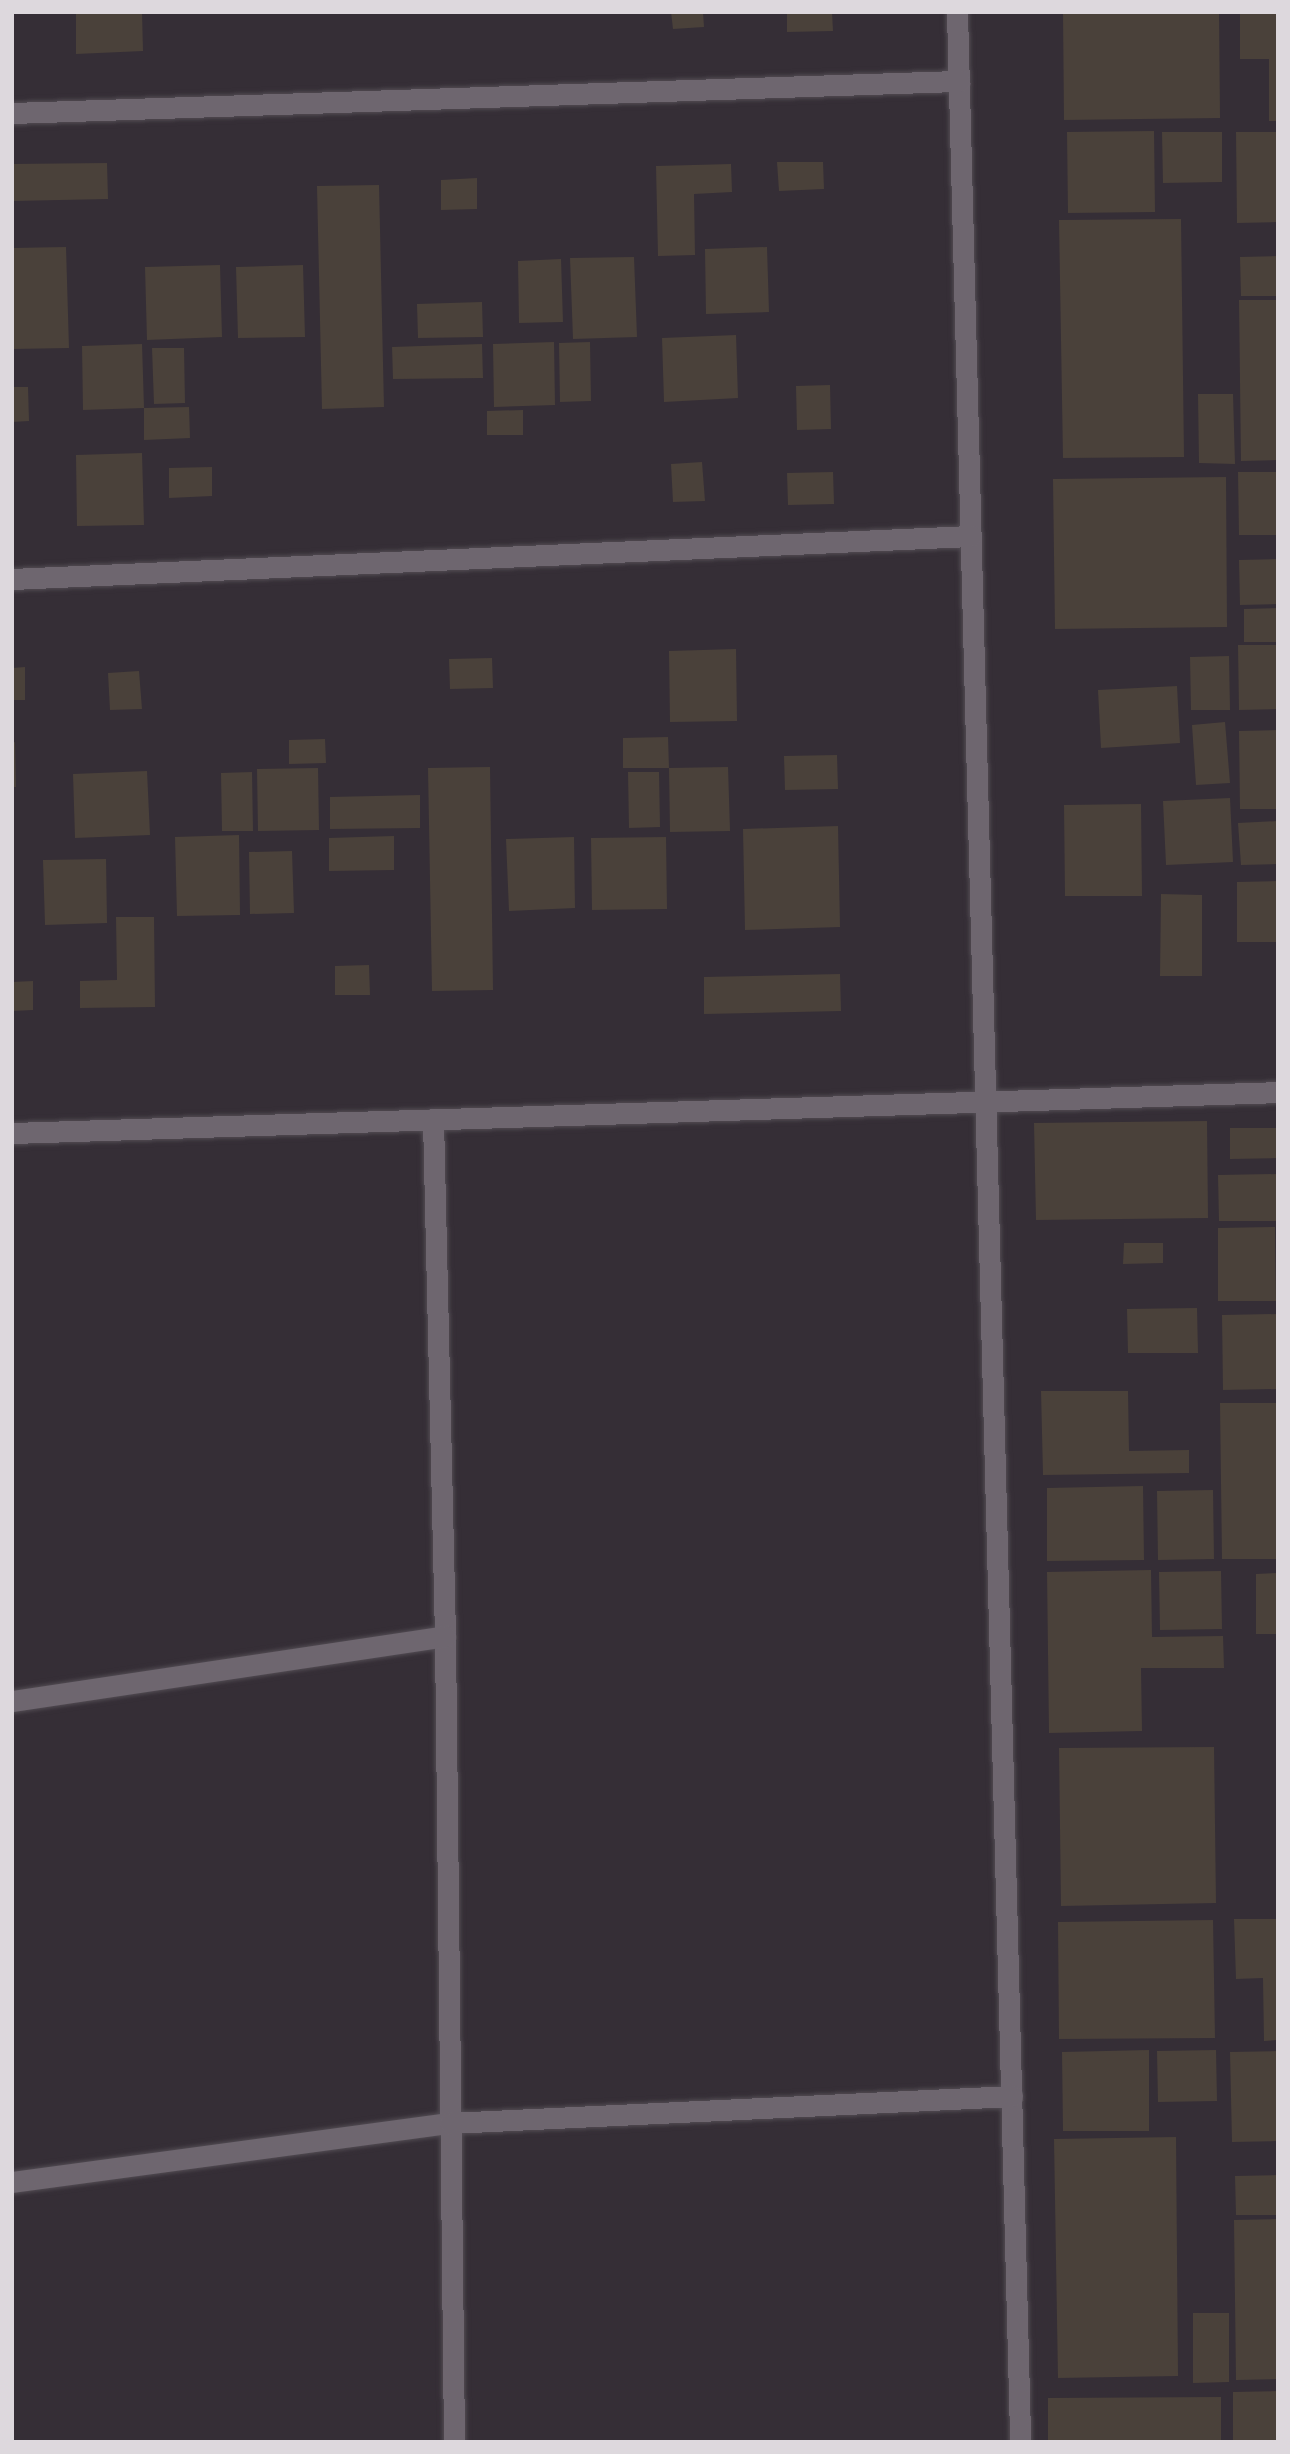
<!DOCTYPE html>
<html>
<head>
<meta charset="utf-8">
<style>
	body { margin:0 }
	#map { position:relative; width:1290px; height:2454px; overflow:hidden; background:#352e36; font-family:Ubuntu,sans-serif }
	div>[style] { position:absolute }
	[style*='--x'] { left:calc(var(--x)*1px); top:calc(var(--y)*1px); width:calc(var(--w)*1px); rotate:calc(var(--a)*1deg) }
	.building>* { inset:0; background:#4a413a }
	.roads { filter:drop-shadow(0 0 2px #524c53) drop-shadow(0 0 2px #524c53) }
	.minor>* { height:21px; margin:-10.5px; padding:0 10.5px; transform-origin:10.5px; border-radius:10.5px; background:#6e666f }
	span { translate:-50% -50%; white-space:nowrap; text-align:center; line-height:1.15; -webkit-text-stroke:5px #1a171b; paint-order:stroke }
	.frame { position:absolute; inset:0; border:14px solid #ddd8dd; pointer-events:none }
</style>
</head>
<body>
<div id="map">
	<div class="building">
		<i style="clip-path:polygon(76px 12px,142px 12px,143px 51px,76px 54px)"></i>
		<i style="clip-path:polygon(671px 12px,703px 12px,704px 27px,673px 29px)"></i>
		<i style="clip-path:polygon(787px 12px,832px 12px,833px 31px,787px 32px)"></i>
		<i style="clip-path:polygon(1063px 12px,1219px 12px,1220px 118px,1064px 120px)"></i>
		<i style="clip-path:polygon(1240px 12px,1278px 12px,1278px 121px,1269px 121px,1269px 59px,1240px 59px)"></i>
		<i style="clip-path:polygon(1154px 131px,1155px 212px,1068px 213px,1067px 132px)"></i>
		<i style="clip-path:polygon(1162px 132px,1222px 132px,1222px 182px,1163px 183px)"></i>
		<i style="clip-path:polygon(1236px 132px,1278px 132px,1278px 222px,1237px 223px)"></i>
		<i style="clip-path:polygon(777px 162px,823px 162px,824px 189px,779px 191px)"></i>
		<i style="clip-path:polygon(107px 163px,108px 199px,12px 201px,12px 164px)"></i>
		<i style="clip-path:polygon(731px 164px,732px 192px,694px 194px,695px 255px,658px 256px,656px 166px)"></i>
		<i style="clip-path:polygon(477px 178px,477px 209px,441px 210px,441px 180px)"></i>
		<i style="clip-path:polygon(379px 185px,384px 407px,322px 409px,317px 186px)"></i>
		<i style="clip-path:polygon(1181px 219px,1184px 457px,1063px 458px,1059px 220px)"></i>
		<i style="clip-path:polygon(66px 247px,69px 348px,12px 349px,12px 248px)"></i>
		<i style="clip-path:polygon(767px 247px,769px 312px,706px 314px,705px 249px)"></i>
		<i style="clip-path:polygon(1278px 256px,1278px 296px,1241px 296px,1240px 257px)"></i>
		<i style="clip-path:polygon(634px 257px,637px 337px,573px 339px,570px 258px)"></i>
		<i style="clip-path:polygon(561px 259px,563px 322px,519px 323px,518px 261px)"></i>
		<i style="clip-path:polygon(220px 265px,222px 337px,147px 340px,145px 267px)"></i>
		<i style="clip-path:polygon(303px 265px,305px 337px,238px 338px,236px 267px)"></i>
		<i style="clip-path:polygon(1239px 300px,1278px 300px,1278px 460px,1241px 461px)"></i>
		<i style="clip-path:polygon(482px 302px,483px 337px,418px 338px,417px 304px)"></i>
		<i style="clip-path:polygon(736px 335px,738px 398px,664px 402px,662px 338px)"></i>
		<i style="clip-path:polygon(554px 342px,555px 405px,494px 407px,493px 344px)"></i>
		<i style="clip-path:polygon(590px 342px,591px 401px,560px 402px,559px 343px)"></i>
		<i style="clip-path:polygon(142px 344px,144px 408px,83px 410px,82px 346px)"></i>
		<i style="clip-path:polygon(482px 344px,483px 378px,393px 379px,392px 347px)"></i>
		<i style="clip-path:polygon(152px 348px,184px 348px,185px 403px,154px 404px)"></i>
		<i style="clip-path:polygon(830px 385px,831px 429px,797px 430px,796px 386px)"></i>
		<i style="clip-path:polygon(12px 387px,28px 387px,29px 421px,12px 422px)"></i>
		<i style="clip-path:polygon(1198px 394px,1233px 394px,1235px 464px,1199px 463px)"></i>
		<i style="clip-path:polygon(189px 407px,190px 438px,144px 440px,144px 408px)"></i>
		<i style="clip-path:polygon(523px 410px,523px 435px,487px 435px,487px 411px)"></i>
		<i style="clip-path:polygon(142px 453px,144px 525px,77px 526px,76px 455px)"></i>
		<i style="clip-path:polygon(702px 462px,705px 501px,673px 502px,671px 464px)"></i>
		<i style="clip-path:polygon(212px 467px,212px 496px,169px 498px,169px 468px)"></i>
		<i style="clip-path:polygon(833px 472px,834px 504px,788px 505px,787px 473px)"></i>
		<i style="clip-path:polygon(1238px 472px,1278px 472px,1278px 535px,1239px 535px)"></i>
		<i style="clip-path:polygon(1226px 477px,1227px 627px,1055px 629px,1053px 479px)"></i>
		<i style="clip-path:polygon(1278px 559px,1278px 604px,1240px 605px,1239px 560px)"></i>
		<i style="clip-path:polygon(1278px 608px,1278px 642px,1244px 642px,1244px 609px)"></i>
		<i style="clip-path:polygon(1238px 645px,1278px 645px,1278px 709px,1239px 710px)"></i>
		<i style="clip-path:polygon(736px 649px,737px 721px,670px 722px,669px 651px)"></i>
		<i style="clip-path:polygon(1229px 656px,1230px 710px,1191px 710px,1190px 657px)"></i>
		<i style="clip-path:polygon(492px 658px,493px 688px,450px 689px,449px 659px)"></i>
		<i style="clip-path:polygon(25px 667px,25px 700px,12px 700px,12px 668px)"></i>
		<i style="clip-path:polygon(139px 671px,142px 709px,110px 710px,108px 673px)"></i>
		<i style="clip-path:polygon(1177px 686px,1180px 743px,1101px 748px,1098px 690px)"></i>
		<i style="clip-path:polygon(1225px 722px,1230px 783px,1196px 785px,1192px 725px)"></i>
		<i style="clip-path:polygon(1278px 730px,1278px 809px,1240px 809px,1239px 731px)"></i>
		<i style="clip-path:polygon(668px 737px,669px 768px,623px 768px,623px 738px)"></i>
		<i style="clip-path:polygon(325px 739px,326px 763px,289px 764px,289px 740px)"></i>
		<i style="clip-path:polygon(15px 742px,16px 787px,12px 787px,12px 743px)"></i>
		<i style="clip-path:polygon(837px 755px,838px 789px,785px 790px,784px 756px)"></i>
		<i style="clip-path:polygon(490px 767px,493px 990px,432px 991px,428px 768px)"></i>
		<i style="clip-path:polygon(728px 767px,730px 831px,670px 832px,669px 768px)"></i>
		<i style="clip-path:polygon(318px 768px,319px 830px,258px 831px,257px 769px)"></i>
		<i style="clip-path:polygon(147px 771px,150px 835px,75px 838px,73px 774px)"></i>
		<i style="clip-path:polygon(252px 772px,253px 831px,222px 831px,221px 773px)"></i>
		<i style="clip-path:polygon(628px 772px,659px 772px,660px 827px,629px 828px)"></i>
		<i style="clip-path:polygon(420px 795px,420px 828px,330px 829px,330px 797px)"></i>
		<i style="clip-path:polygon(1230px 798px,1233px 862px,1166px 865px,1163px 801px)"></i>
		<i style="clip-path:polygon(1141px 804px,1142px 896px,1065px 896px,1064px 805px)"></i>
		<i style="clip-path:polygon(1278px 821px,1278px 864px,1241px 865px,1238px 823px)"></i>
		<i style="clip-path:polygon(838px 826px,840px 927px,745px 930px,743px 829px)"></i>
		<i style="clip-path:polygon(239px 835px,240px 915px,177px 916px,175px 837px)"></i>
		<i style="clip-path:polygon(394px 836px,394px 870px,329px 871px,329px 838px)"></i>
		<i style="clip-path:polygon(574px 837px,575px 908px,509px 911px,506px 839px)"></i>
		<i style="clip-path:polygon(666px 837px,667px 909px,592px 910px,591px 838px)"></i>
		<i style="clip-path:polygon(292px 851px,294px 913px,250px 914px,249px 852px)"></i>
		<i style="clip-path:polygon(106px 859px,107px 923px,45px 925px,43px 860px)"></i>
		<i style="clip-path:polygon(1278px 881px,1278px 942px,1237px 942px,1237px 882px)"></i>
		<i style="clip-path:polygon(1161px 894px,1202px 895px,1202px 976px,1160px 976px)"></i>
		<i style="clip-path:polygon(116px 917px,154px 917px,155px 1007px,80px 1008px,80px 981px,117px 980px)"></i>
		<i style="clip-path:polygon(369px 965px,370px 995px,335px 995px,335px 966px)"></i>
		<i style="clip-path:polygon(840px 974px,841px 1011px,704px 1014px,704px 977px)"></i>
		<i style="clip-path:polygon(33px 981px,33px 1010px,12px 1011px,12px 982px)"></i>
		<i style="clip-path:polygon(1207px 1121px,1208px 1218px,1036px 1220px,1034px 1123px)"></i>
		<i style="clip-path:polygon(1230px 1128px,1278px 1128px,1278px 1158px,1230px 1159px)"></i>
		<i style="clip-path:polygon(1278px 1174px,1278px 1221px,1219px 1221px,1218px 1175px)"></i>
		<i style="clip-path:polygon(1275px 1227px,1276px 1301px,1218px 1301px,1218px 1228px)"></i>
		<i style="clip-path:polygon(1124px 1243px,1163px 1243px,1163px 1263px,1123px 1264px)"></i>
		<i style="clip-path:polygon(1197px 1308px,1198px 1353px,1128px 1353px,1127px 1309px)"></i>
		<i style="clip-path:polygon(1278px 1314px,1278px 1389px,1223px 1390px,1222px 1315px)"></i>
		<i style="clip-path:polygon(1041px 1391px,1128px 1391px,1129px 1451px,1189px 1450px,1189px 1473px,1043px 1475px)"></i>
		<i style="clip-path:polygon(1220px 1403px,1278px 1403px,1278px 1559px,1222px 1559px)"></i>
		<i style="clip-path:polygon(1143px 1486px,1144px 1560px,1047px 1561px,1047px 1488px)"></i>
		<i style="clip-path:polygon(1213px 1490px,1214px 1559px,1158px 1560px,1157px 1491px)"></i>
		<i style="clip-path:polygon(1151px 1570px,1152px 1637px,1223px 1636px,1224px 1668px,1141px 1668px,1142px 1731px,1049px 1733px,1047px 1572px)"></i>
		<i style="clip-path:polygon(1221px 1571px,1222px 1629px,1160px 1630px,1159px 1572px)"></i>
		<i style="clip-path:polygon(1278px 1573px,1278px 1634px,1256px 1634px,1256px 1574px)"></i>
		<i style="clip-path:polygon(1214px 1747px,1216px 1903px,1061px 1906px,1059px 1748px)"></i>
		<i style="clip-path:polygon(1234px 1919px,1278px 1919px,1278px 2040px,1264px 2041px,1263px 1978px,1236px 1979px)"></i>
		<i style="clip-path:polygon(1213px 1920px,1215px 2038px,1059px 2039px,1058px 1922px)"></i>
		<i style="clip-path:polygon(1149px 2050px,1149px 2131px,1063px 2131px,1062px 2052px)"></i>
		<i style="clip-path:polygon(1216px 2050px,1217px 2101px,1158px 2102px,1157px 2051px)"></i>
		<i style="clip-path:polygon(1278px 2051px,1278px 2141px,1232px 2142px,1230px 2052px)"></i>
		<i style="clip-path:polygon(1176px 2137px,1178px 2376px,1058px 2378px,1054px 2139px)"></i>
		<i style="clip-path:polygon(1278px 2175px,1278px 2215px,1236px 2215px,1235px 2176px)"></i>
		<i style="clip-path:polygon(1278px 2219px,1278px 2379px,1236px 2380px,1234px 2220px)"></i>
		<i style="clip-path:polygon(1193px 2313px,1229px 2313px,1229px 2382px,1193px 2383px)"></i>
		<i style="clip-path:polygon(1278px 2391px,1278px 2442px,1233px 2442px,1233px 2392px)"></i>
		<i style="clip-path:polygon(1221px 2397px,1221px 2442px,1048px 2442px,1048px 2398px)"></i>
	</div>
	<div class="roads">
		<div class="minor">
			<i style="--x:957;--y:12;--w:2431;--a:88.51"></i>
			<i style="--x:12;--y:113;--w:948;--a:-1.94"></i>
			<i style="--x:12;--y:579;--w:960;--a:-2.57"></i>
			<i style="--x:433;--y:1119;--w:517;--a:88.67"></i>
			<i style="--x:445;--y:1636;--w:806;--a:89.36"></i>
			<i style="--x:12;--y:1133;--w:1267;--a:-1.85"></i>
			<i style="--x:12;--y:1701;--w:438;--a:-8.5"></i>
			<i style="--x:12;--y:2182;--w:442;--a:-7.7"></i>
			<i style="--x:450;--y:2123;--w:563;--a:-2.75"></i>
		</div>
	</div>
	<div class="frame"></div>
</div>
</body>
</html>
